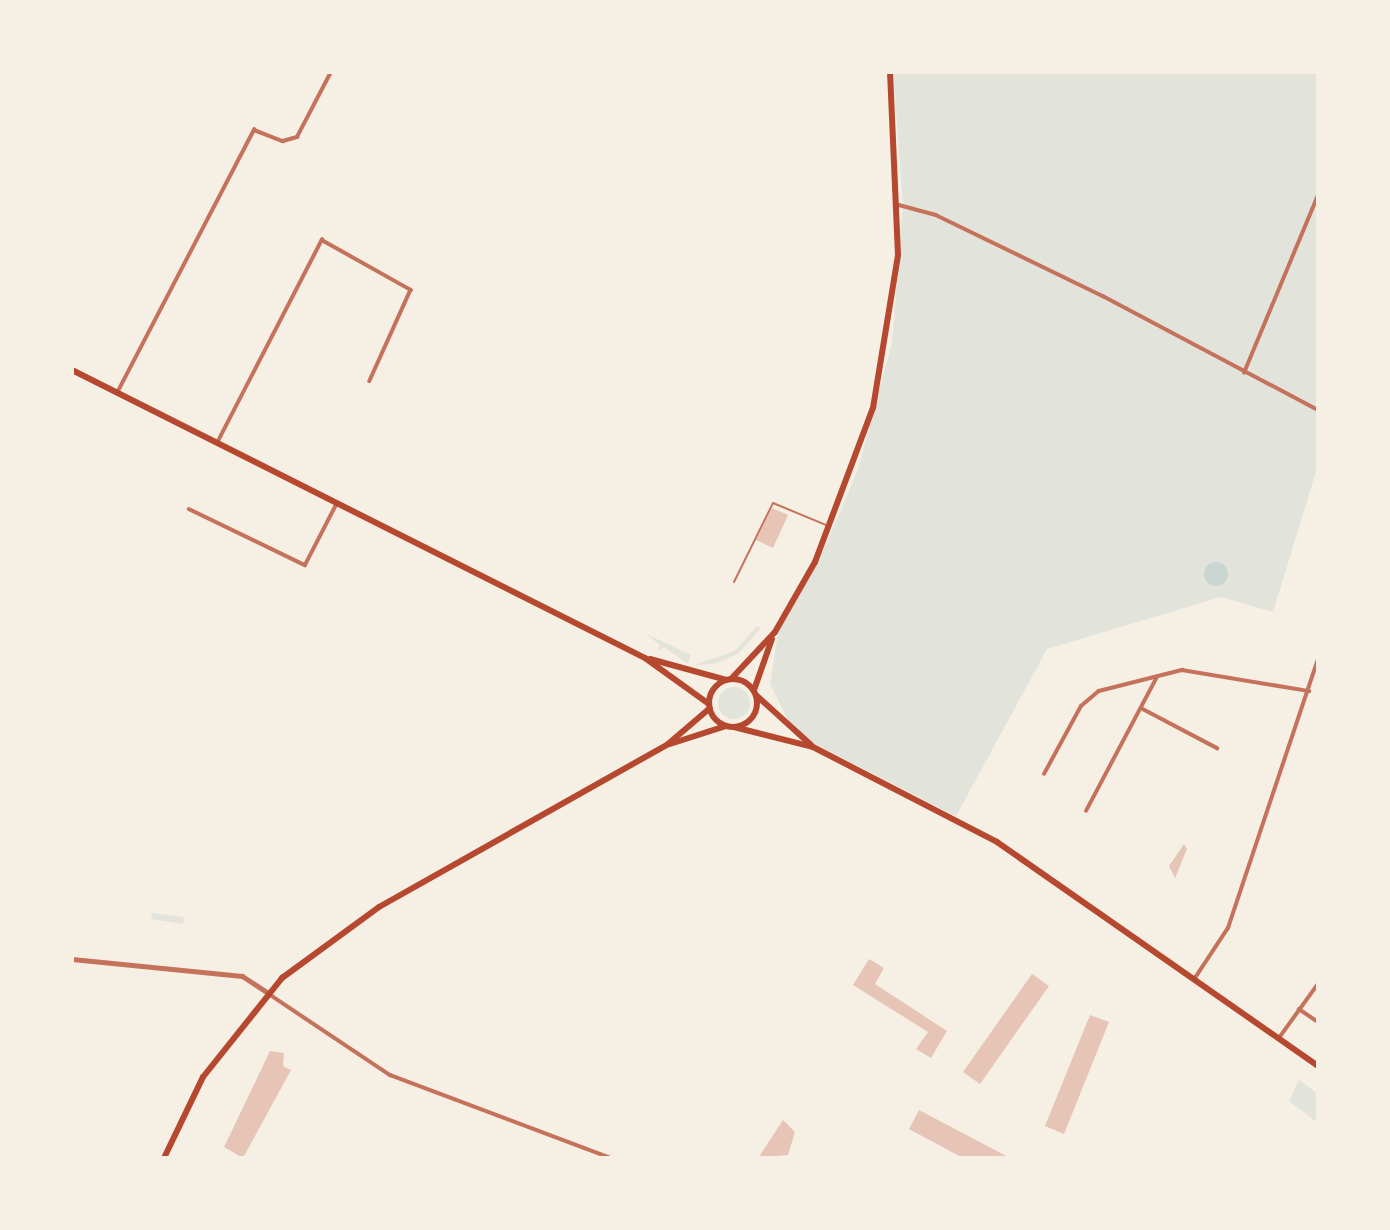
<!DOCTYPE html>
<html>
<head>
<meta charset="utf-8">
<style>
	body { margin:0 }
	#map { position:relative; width:1390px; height:1230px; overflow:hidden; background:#f6efe4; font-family:"Work Sans",sans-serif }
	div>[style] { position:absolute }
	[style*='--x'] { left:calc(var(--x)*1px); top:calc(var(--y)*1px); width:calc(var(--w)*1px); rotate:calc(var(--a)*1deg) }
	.green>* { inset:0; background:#e2e4dc }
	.round { border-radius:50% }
	.water>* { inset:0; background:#c9d6d2 }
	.building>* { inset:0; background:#e6c5b7 }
	.service>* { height:2px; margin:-1px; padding:0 1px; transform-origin:1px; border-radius:1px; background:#c5725c }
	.minor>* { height:3.5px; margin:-1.75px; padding:0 1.75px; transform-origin:1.75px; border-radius:1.75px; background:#c5725c }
	.tertiary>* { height:5px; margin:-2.5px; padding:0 2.5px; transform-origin:2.5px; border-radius:2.5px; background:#c5725c }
	.primary>* { height:6px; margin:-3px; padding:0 3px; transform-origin:3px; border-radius:3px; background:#b5482f }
	.primary>.ring { margin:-3px; padding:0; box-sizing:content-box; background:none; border:6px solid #b5482f; border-radius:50% }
	span { translate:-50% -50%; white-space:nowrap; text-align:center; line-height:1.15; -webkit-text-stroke:5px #f6efe4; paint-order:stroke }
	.frame { position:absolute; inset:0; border:74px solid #f6efe4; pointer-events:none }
</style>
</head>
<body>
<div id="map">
	<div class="green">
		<i style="clip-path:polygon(893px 72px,1318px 72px,1318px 465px,1273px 612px,1221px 597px,1047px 649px,956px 816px,815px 744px,790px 724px,770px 684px,778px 633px,818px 563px,857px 472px,892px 343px,903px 205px)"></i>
		<i style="clip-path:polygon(757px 626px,761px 628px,739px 653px,714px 664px,694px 665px,735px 651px)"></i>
		<i style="clip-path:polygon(646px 634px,691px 655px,688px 664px,664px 647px,657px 652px,660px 645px)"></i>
		<i class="round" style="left:718px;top:687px;width:32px;height:32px"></i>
		<i style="clip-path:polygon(152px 913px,184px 917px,183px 924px,151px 919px)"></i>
		<i style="clip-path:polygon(1299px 1080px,1318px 1094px,1318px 1123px,1289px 1101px)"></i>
	</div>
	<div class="water">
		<i class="round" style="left:1204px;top:562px;width:24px;height:24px"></i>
	</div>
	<div class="building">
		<i style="clip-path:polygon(772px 508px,788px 515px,773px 548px,756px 540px)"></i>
		<i style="clip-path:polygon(1184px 844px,1187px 849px,1175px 878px,1169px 866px)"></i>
		<i style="clip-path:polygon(869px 959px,884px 968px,875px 984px,947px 1031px,931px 1058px,916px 1049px,928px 1032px,853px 985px)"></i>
		<i style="clip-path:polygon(1032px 974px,1049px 986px,980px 1084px,963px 1072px)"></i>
		<i style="clip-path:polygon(1090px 1015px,1109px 1022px,1064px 1134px,1045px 1126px)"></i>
		<i style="clip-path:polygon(270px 1051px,284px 1053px,283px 1066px,291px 1070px,243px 1158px,224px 1147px)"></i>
		<i style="clip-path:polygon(919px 1110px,1010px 1158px,963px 1158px,909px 1129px)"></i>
		<i style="clip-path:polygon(783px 1120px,795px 1132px,788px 1155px,758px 1158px)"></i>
	</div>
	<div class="service">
		<i style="--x:734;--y:582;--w:88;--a:-63.7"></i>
		<i style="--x:773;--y:503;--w:57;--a:22.5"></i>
	</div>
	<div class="minor">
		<i style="--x:899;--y:205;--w:38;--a:15"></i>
		<i style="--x:936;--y:215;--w:186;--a:25.9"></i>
		<i style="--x:1103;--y:296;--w:243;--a:27.9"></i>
		<i style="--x:1244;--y:373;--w:193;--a:-67.4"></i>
		<i style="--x:117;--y:393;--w:297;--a:-62.5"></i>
		<i style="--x:254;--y:130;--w:31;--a:21"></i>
		<i style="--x:283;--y:141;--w:15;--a:-16"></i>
		<i style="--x:297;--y:137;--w:73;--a:-62.4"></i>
		<i style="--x:217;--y:443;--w:229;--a:-62.7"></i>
		<i style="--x:322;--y:240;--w:102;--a:29.3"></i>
		<i style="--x:411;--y:290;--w:100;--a:114.3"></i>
		<i style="--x:189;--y:509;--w:129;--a:25.8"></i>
		<i style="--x:305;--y:565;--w:70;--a:-62.7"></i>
		<i style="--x:1143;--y:709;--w:84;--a:27.8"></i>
		<i style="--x:1044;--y:774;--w:77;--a:-61.4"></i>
		<i style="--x:1081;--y:706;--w:23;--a:-40"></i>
		<i style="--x:1099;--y:691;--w:86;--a:-14.2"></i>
		<i style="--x:1182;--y:670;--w:129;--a:9.4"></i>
		<i style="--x:1086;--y:811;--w:152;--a:-62.1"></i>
		<i style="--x:1195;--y:978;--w:60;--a:-56.6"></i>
		<i style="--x:1228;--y:928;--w:284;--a:-71.5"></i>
		<i style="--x:269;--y:994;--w:146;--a:33.8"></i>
		<i style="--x:390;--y:1075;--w:236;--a:20.6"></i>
		<i style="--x:1299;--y:1009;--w:23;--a:34"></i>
		<i style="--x:1279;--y:1038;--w:67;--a:-54.2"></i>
	</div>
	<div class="tertiary">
		<i style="--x:72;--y:959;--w:171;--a:5.7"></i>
		<i style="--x:242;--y:976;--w:30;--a:33"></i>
	</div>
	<div class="primary">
		<i style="--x:72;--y:370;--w:641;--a:26.68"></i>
		<i style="--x:645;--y:658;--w:79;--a:35.7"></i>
		<i style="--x:650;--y:659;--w:79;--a:15.4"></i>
		<i class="ring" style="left:709px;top:679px;width:42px;height:42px"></i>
		<i style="--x:731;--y:679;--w:64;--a:-46.9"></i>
		<i style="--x:775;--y:632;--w:81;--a:-60.3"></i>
		<i style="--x:815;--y:562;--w:165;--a:-69.4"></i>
		<i style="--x:873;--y:408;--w:155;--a:-80.7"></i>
		<i style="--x:898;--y:255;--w:183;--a:-92.5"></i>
		<i style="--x:754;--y:690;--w:54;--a:-70.6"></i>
		<i style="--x:757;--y:696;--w:73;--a:42.2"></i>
		<i style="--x:734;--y:727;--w:81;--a:14.2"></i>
		<i style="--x:813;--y:747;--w:207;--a:27.3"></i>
		<i style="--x:997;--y:842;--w:391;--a:34.9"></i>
		<i style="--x:670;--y:744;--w:59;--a:-17.8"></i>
		<i style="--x:164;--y:1158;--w:90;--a:-64.3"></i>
		<i style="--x:203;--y:1077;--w:127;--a:-51.4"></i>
		<i style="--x:282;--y:978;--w:120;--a:-36.2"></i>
		<i style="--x:379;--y:907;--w:332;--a:-29.4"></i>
		<i style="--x:668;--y:744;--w:55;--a:-40.6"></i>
	</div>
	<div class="frame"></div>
</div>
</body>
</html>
